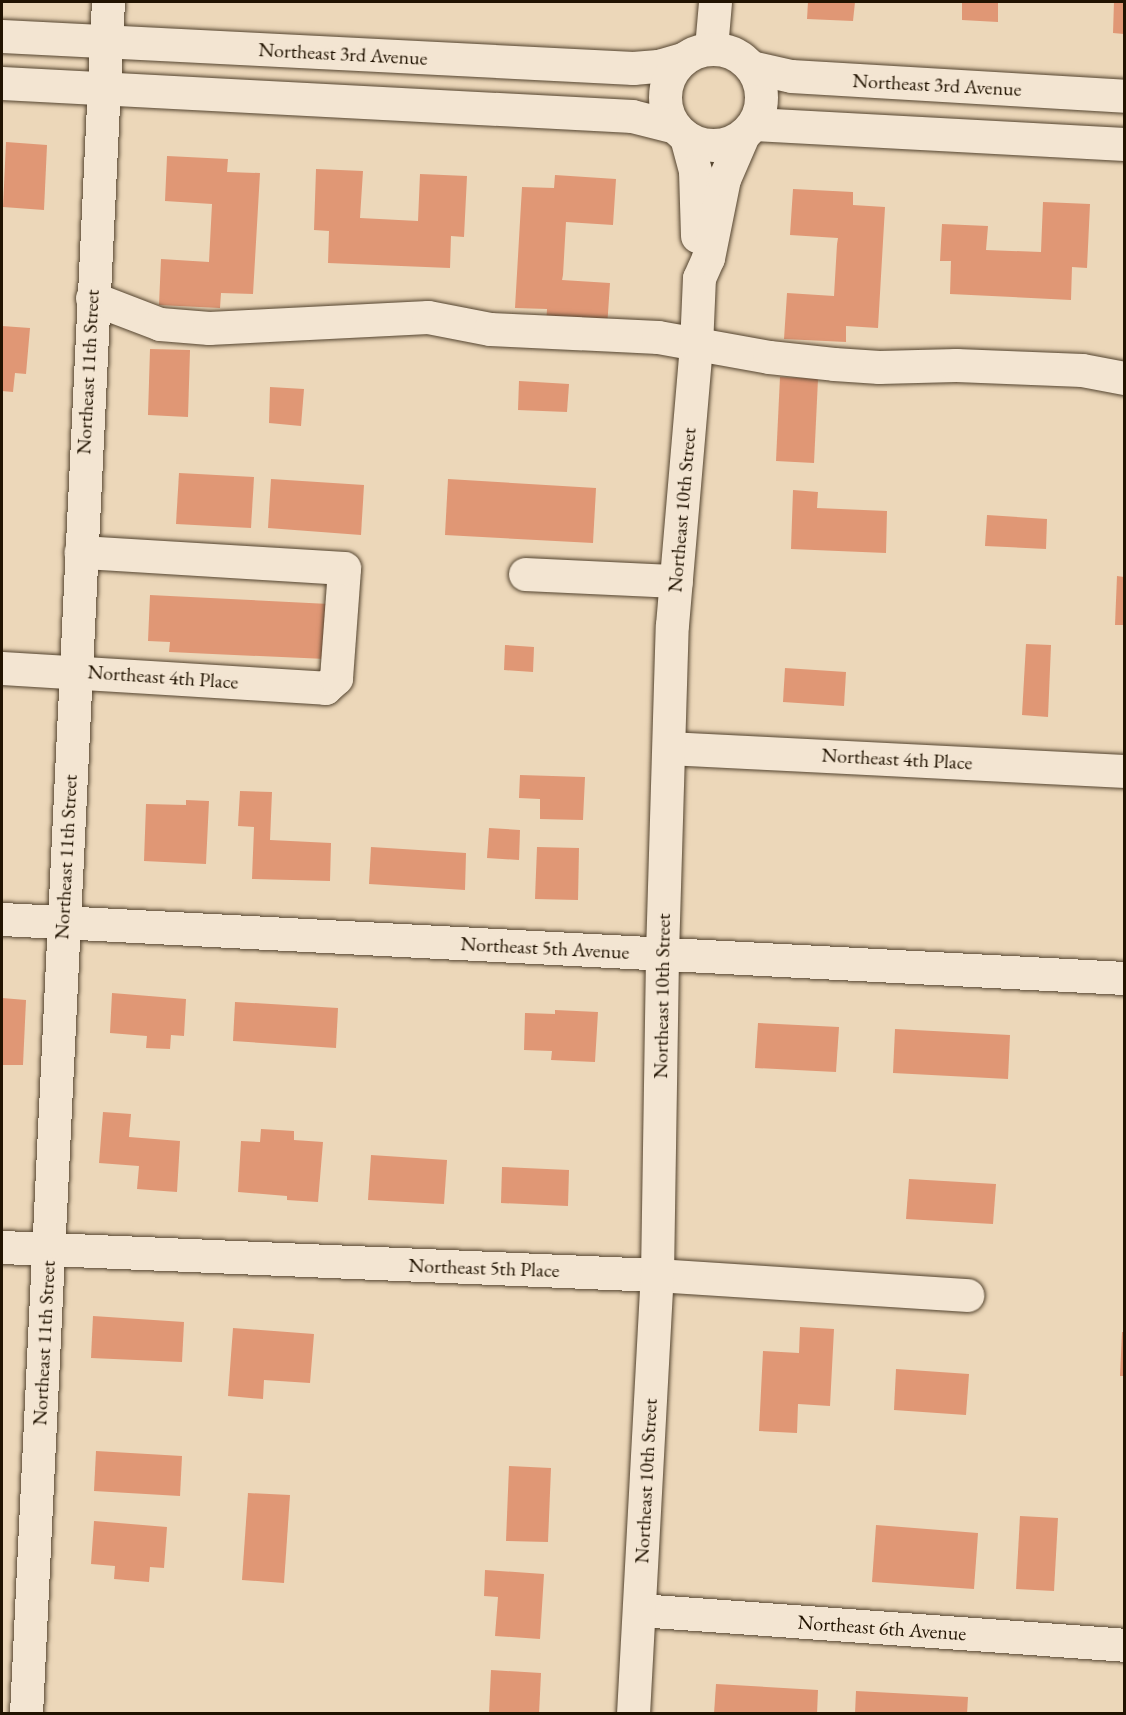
<!DOCTYPE html>
<html>
<head>
<meta charset="utf-8">
<style>
	body { margin:0 }
	#map { position:relative; width:1126px; height:1715px; overflow:hidden; background:#ecd7b9; font-family:"EB Garamond",serif }
	div>[style] { position:absolute }
	[style*='--x'] { left:calc(var(--x)*1px); top:calc(var(--y)*1px); width:calc(var(--w)*1px); rotate:calc(var(--a)*1deg) }
	.building>* { inset:0; background:#e09775 }
	.roads { filter:drop-shadow(0 0 2px #54442f) drop-shadow(0 0 2px #54442f) }
	.minor>* { height:33px; margin:-16.5px; padding:0 16.5px; transform-origin:16.5px; border-radius:16.5px; background:#f3e5d2 }
	.minor>.ring { margin:-16.5px; padding:0; box-sizing:content-box; background:none; border:33px solid #f3e5d2; border-radius:50% }
	span { translate:-50% -50%; white-space:nowrap; text-align:center; line-height:1.15; -webkit-text-stroke:5px #f3e5d2; paint-order:stroke }
	.street-label { font-size:20px; color:#211301 }
	.frame { position:absolute; inset:0; border:3px solid #211301; pointer-events:none }
</style>
</head>
<body>
<div id="map">
	<div class="building">
		<i style="clip-path:polygon(808px 2px,855px 2px,853px 21px,807px 19px)"></i>
		<i style="clip-path:polygon(962px 2px,998px 2px,998px 22px,962px 20px)"></i>
		<i style="clip-path:polygon(1114px 2px,1124px 2px,1124px 34px,1113px 33px)"></i>
		<i style="clip-path:polygon(6px 142px,47px 145px,44px 210px,3px 207px)"></i>
		<i style="clip-path:polygon(167px 156px,228px 159px,227px 172px,260px 173px,253px 294px,221px 293px,220px 308px,159px 305px,161px 259px,209px 262px,212px 204px,165px 201px)"></i>
		<i style="clip-path:polygon(316px 169px,363px 171px,360px 218px,418px 221px,420px 174px,467px 176px,464px 237px,451px 236px,450px 268px,328px 263px,329px 231px,314px 230px)"></i>
		<i style="clip-path:polygon(555px 175px,616px 179px,613px 225px,566px 222px,563px 275px,562px 280px,610px 283px,607px 328px,546px 325px,547px 309px,515px 308px,522px 187px,554px 188px)"></i>
		<i style="clip-path:polygon(793px 189px,853px 192px,853px 205px,885px 207px,878px 328px,846px 326px,846px 342px,784px 339px,787px 293px,834px 296px,837px 244px,838px 238px,790px 235px)"></i>
		<i style="clip-path:polygon(1043px 202px,1090px 204px,1087px 268px,1072px 267px,1071px 300px,950px 294px,951px 261px,940px 261px,942px 224px,988px 226px,986px 250px,1041px 252px)"></i>
		<i style="clip-path:polygon(2px 326px,30px 328px,26px 374px,15px 373px,13px 392px,2px 391px)"></i>
		<i style="clip-path:polygon(150px 349px,190px 350px,188px 417px,148px 415px)"></i>
		<i style="clip-path:polygon(780px 377px,818px 379px,814px 463px,776px 461px)"></i>
		<i style="clip-path:polygon(519px 381px,569px 384px,567px 412px,518px 410px)"></i>
		<i style="clip-path:polygon(270px 387px,304px 389px,301px 426px,269px 423px)"></i>
		<i style="clip-path:polygon(179px 473px,254px 477px,251px 528px,176px 524px)"></i>
		<i style="clip-path:polygon(271px 479px,364px 485px,361px 535px,268px 528px)"></i>
		<i style="clip-path:polygon(448px 479px,596px 488px,593px 543px,445px 535px)"></i>
		<i style="clip-path:polygon(793px 490px,818px 492px,817px 508px,887px 511px,886px 553px,791px 549px)"></i>
		<i style="clip-path:polygon(987px 515px,1047px 519px,1046px 549px,985px 546px)"></i>
		<i style="clip-path:polygon(1117px 576px,1124px 577px,1124px 625px,1115px 625px)"></i>
		<i style="clip-path:polygon(150px 595px,329px 604px,326px 659px,169px 652px,170px 642px,148px 641px)"></i>
		<i style="clip-path:polygon(1026px 644px,1051px 645px,1048px 717px,1022px 715px)"></i>
		<i style="clip-path:polygon(505px 645px,534px 647px,533px 672px,504px 670px)"></i>
		<i style="clip-path:polygon(785px 668px,846px 672px,844px 706px,783px 702px)"></i>
		<i style="clip-path:polygon(520px 775px,585px 777px,583px 820px,540px 819px,540px 799px,519px 798px)"></i>
		<i style="clip-path:polygon(240px 791px,272px 792px,270px 840px,331px 843px,330px 881px,252px 879px,254px 827px,238px 826px)"></i>
		<i style="clip-path:polygon(186px 800px,209px 801px,206px 864px,144px 861px,146px 804px,186px 805px)"></i>
		<i style="clip-path:polygon(489px 828px,520px 830px,519px 860px,487px 858px)"></i>
		<i style="clip-path:polygon(371px 847px,466px 853px,465px 890px,369px 884px)"></i>
		<i style="clip-path:polygon(537px 847px,579px 848px,578px 900px,535px 899px)"></i>
		<i style="clip-path:polygon(112px 993px,186px 999px,184px 1036px,171px 1035px,170px 1049px,146px 1048px,147px 1036px,110px 1033px)"></i>
		<i style="clip-path:polygon(2px 998px,26px 1000px,23px 1065px,2px 1065px)"></i>
		<i style="clip-path:polygon(235px 1002px,338px 1008px,336px 1048px,233px 1041px)"></i>
		<i style="clip-path:polygon(555px 1010px,598px 1012px,595px 1062px,551px 1060px,552px 1051px,524px 1050px,525px 1013px,555px 1014px)"></i>
		<i style="clip-path:polygon(758px 1023px,839px 1027px,836px 1072px,755px 1068px)"></i>
		<i style="clip-path:polygon(895px 1029px,1010px 1035px,1008px 1079px,893px 1073px)"></i>
		<i style="clip-path:polygon(103px 1112px,131px 1114px,129px 1137px,180px 1141px,177px 1192px,137px 1189px,139px 1166px,99px 1163px)"></i>
		<i style="clip-path:polygon(261px 1129px,294px 1131px,294px 1140px,323px 1142px,318px 1202px,287px 1200px,287px 1196px,238px 1192px,241px 1141px,260px 1142px)"></i>
		<i style="clip-path:polygon(371px 1155px,447px 1160px,444px 1204px,368px 1200px)"></i>
		<i style="clip-path:polygon(502px 1167px,569px 1170px,568px 1206px,501px 1203px)"></i>
		<i style="clip-path:polygon(909px 1179px,996px 1184px,993px 1224px,906px 1219px)"></i>
		<i style="clip-path:polygon(93px 1316px,184px 1322px,182px 1362px,91px 1358px)"></i>
		<i style="clip-path:polygon(800px 1327px,834px 1329px,830px 1406px,798px 1404px,797px 1433px,759px 1431px,763px 1351px,799px 1353px)"></i>
		<i style="clip-path:polygon(233px 1328px,314px 1334px,310px 1383px,264px 1380px,263px 1399px,228px 1396px)"></i>
		<i style="clip-path:polygon(1122px 1332px,1124px 1332px,1124px 1376px,1120px 1376px)"></i>
		<i style="clip-path:polygon(896px 1369px,969px 1374px,966px 1415px,894px 1410px)"></i>
		<i style="clip-path:polygon(96px 1451px,182px 1456px,180px 1496px,94px 1491px)"></i>
		<i style="clip-path:polygon(509px 1466px,551px 1468px,548px 1542px,506px 1541px)"></i>
		<i style="clip-path:polygon(248px 1493px,290px 1495px,284px 1583px,242px 1580px)"></i>
		<i style="clip-path:polygon(1020px 1516px,1058px 1518px,1054px 1591px,1016px 1589px)"></i>
		<i style="clip-path:polygon(94px 1521px,167px 1527px,164px 1568px,150px 1567px,149px 1582px,114px 1579px,115px 1566px,91px 1564px)"></i>
		<i style="clip-path:polygon(876px 1525px,978px 1533px,974px 1589px,872px 1582px)"></i>
		<i style="clip-path:polygon(485px 1570px,544px 1574px,540px 1639px,495px 1636px,498px 1597px,484px 1596px)"></i>
		<i style="clip-path:polygon(491px 1670px,541px 1673px,539px 1714px,489px 1714px)"></i>
		<i style="clip-path:polygon(716px 1684px,818px 1690px,817px 1714px,714px 1714px)"></i>
		<i style="clip-path:polygon(856px 1691px,968px 1697px,967px 1714px,855px 1714px)"></i>
	</div>
	<div class="roads">
		<div class="minor">
			<i style="--x:2;--y:36;--w:632;--a:2.9"></i>
			<i style="--x:633;--y:68;--w:25;--a:-5"></i>
			<i style="--x:658;--y:66;--w:26;--a:-16"></i>
			<i style="--x:711;--y:48;--w:46;--a:-85"></i>
			<i class="ring" style="left:665px;top:49px;width:63px;height:63px"></i>
			<i style="--x:751;--y:67;--w:41;--a:12.7"></i>
			<i style="--x:791;--y:76;--w:334;--a:3.4"></i>
			<i style="--x:2;--y:83;--w:631;--a:3"></i>
			<i style="--x:632;--y:116;--w:44;--a:14.3"></i>
			<i style="--x:754;--y:124;--w:371;--a:3.1"></i>
			<i style="--x:686;--y:137;--w:35;--a:75"></i>
			<i style="--x:695;--y:171;--w:65;--a:88.2"></i>
			<i style="--x:92;--y:298;--w:73;--a:20.9"></i>
			<i style="--x:160;--y:324;--w:49;--a:4.7"></i>
			<i style="--x:209;--y:328;--w:219;--a:-2.9"></i>
			<i style="--x:428;--y:317;--w:63;--a:11"></i>
			<i style="--x:490;--y:329;--w:168;--a:2.7"></i>
			<i style="--x:658;--y:337;--w:113;--a:10.2"></i>
			<i style="--x:769;--y:357;--w:65;--a:6.1"></i>
			<i style="--x:834;--y:364;--w:45;--a:3.8"></i>
			<i style="--x:879;--y:367;--w:77;--a:-1.5"></i>
			<i style="--x:956;--y:365;--w:126;--a:2.3"></i>
			<i style="--x:1082;--y:370;--w:43;--a:10.8"></i>
			<i style="--x:525;--y:574;--w:151;--a:2.7"></i>
			<i style="--x:2;--y:668;--w:324;--a:3.5"></i>
			<i style="--x:325;--y:688;--w:15;--a:-42"></i>
			<i style="--x:336;--y:678;--w:110;--a:-85.8"></i>
			<i style="--x:344;--y:568;--w:264;--a:-176.5"></i>
			<i style="--x:669;--y:748;--w:456;--a:2.9"></i>
			<i style="--x:2;--y:919;--w:1124;--a:3.01"></i>
			<i style="--x:2;--y:1247;--w:656;--a:2.45"></i>
			<i style="--x:657;--y:1275;--w:311;--a:3.7"></i>
			<i style="--x:639;--y:1610;--w:486;--a:4.1"></i>
			<i style="--x:26;--y:1714;--w:1714;--a:-87.26"></i>
			<i style="--x:633;--y:1714;--w:440;--a:-86.9"></i>
			<i style="--x:657;--y:1275;--w:321;--a:-89.1"></i>
			<i style="--x:662;--y:954;--w:329;--a:-88.3"></i>
			<i style="--x:672;--y:625;--w:280;--a:-85.1"></i>
			<i style="--x:696;--y:346;--w:68;--a:-87.5"></i>
			<i style="--x:699;--y:278;--w:22;--a:-66"></i>
			<i style="--x:708;--y:258;--w:81;--a:-78.6"></i>
			<i style="--x:724;--y:179;--w:48;--a:-66.6"></i>
		</div>
	</div>
	<div class="street-label">
		<span style="left:343px;top:54px;rotate:3deg">Northeast 3rd Avenue</span>
		<span style="left:937px;top:85px;rotate:3deg">Northeast 3rd Avenue</span>
		<span style="left:88px;top:372px;rotate:-87deg">Northeast 11th Street</span>
		<span style="left:682px;top:510px;rotate:-85deg">Northeast 10th Street</span>
		<span style="left:163px;top:677px;rotate:4deg">Northeast 4th Place</span>
		<span style="left:897px;top:759px;rotate:3deg">Northeast 4th Place</span>
		<span style="left:66px;top:857px;rotate:-87deg">Northeast 11th Street</span>
		<span style="left:545px;top:948px;rotate:3deg">Northeast 5th Avenue</span>
		<span style="left:662px;top:996px;rotate:-89deg">Northeast 10th Street</span>
		<span style="left:484px;top:1268px;rotate:2deg">Northeast 5th Place</span>
		<span style="left:44px;top:1343px;rotate:-87deg">Northeast 11th Street</span>
		<span style="left:646px;top:1481px;rotate:-87deg">Northeast 10th Street</span>
		<span style="left:882px;top:1628px;rotate:4deg">Northeast 6th Avenue</span>
	</div>
	<div class="frame"></div>
</div>
</body>
</html>
